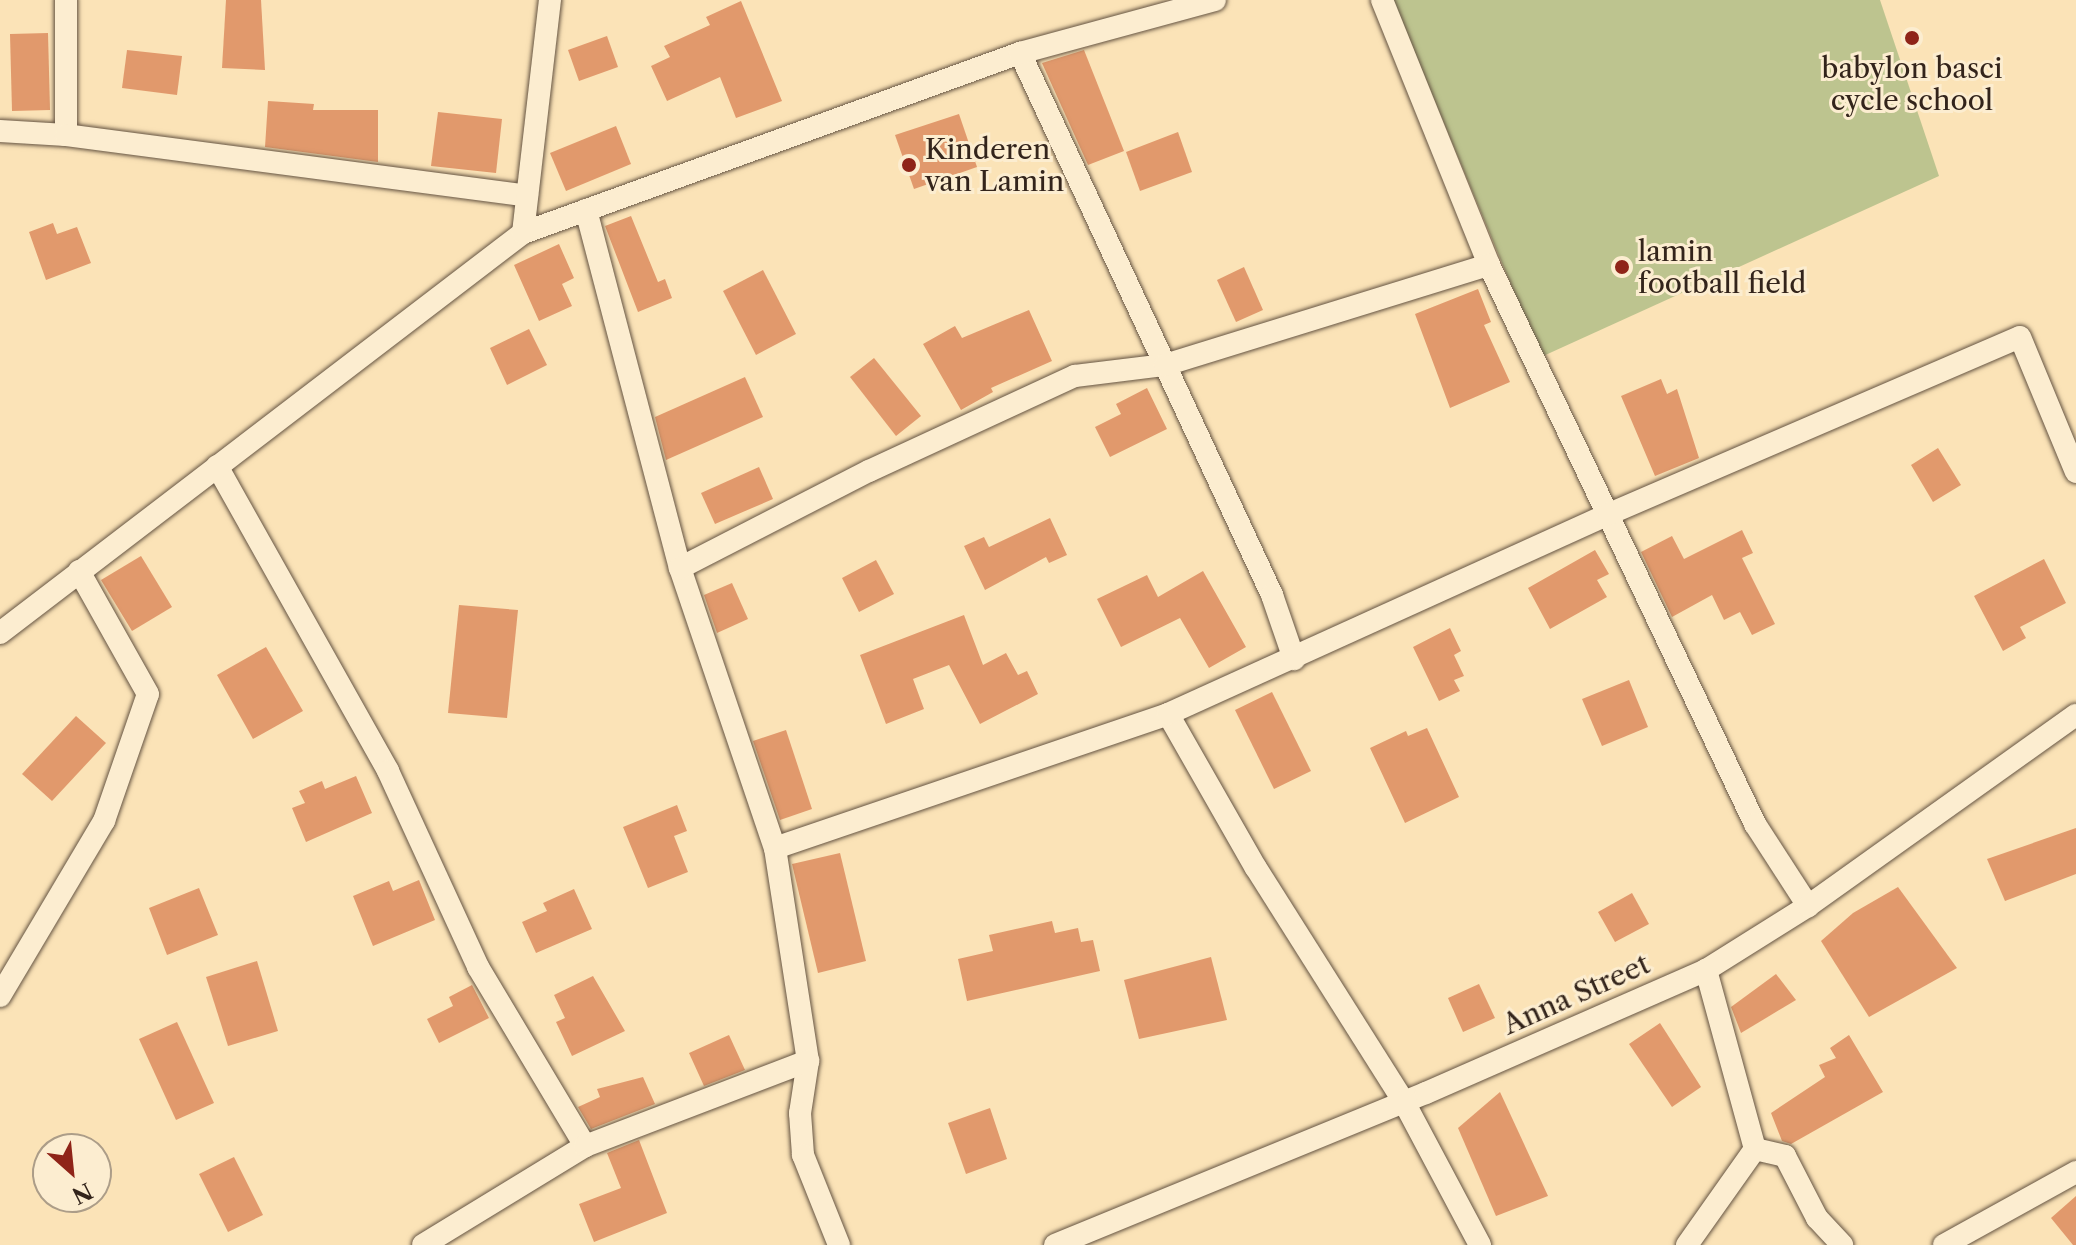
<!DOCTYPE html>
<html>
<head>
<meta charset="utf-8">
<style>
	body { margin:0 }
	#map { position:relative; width:2076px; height:1245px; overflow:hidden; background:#fbe3b7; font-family:"Libre Caslon Text",serif }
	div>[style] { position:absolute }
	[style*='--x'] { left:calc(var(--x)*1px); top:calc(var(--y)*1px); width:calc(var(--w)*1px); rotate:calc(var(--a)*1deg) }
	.green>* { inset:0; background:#bdc48f }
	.building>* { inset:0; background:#e1996c }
	.roads { filter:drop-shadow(0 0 2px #655442) drop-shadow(0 0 2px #655442) }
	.minor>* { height:22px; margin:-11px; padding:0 11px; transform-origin:11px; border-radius:11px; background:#fcedd0 }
	.dots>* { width:22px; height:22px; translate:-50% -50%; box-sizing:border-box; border:4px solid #fcedd0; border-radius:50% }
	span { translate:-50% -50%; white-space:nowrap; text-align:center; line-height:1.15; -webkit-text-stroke:6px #fcedd0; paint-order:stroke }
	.poi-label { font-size:28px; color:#33241b }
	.left { translate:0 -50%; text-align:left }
	.street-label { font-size:28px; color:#33241b }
	.north { position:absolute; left:32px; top:1133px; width:80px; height:80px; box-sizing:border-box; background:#fcedd0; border:2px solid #ac9d88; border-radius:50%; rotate:153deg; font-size:22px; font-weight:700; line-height:32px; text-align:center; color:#33241b }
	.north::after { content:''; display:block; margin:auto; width:28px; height:36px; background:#8f2418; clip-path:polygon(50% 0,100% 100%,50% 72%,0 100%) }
</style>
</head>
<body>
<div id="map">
	<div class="green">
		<i style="clip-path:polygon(1393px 0,1880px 0,1939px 176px,1541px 357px)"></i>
	</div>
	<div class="building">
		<i style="clip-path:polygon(226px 0,261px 0,265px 70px,222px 68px)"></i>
		<i style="clip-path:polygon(741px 1px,782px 101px,736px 118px,720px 77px,667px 101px,651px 66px,670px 57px,664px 46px,710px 25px,706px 17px)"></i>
		<i style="clip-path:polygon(48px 33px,50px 110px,12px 111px,10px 34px)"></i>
		<i style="clip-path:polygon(607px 36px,618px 67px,579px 81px,568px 50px)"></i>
		<i style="clip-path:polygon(127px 50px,182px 56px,177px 95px,122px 88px)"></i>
		<i style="clip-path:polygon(1084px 50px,1124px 151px,1088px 165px,1042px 63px)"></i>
		<i style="clip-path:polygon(268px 101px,314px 104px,313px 110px,378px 110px,378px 162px,265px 147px)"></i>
		<i style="clip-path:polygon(438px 112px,502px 119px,496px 173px,431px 166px)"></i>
		<i style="clip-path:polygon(959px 114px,977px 167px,914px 189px,895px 135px)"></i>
		<i style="clip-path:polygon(616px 126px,631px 164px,566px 191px,550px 153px)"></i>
		<i style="clip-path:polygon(1178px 132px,1192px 172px,1140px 191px,1126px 152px)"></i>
		<i style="clip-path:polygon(631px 216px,658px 282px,665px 279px,672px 298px,638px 312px,605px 226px)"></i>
		<i style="clip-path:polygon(53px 223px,57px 234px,77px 227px,91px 263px,46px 280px,29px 232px)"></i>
		<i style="clip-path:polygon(559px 244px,574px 278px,562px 284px,572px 306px,539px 321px,514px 265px)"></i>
		<i style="clip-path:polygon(1244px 267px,1263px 310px,1236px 322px,1217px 280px)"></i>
		<i style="clip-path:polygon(763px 270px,796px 334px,756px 355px,723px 291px)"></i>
		<i style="clip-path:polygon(1478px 289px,1491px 322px,1484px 325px,1510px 382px,1450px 408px,1415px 314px)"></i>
		<i style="clip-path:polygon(1029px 310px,1052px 361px,991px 388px,993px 392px,961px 410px,923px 344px,955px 326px,962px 338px)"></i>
		<i style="clip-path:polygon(529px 329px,547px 365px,507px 385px,490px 348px)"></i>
		<i style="clip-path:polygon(874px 358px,921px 416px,896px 436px,850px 377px)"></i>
		<i style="clip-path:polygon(745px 377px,763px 417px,666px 460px,655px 417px)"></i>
		<i style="clip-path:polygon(1661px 379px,1667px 394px,1677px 389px,1699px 458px,1655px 476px,1621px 396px)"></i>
		<i style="clip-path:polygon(1147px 388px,1167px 429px,1110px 457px,1095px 427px,1121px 414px,1116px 404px)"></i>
		<i style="clip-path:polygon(1938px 448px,1961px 485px,1933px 502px,1911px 465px)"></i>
		<i style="clip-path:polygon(759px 467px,773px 499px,715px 524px,701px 493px)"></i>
		<i style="clip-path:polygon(1050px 518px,1067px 555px,1049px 563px,1046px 557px,985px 590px,964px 546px,984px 537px,989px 547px)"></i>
		<i style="clip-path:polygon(1742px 530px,1753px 553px,1742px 558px,1775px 624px,1752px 635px,1740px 612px,1724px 620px,1712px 595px,1672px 617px,1641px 552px,1672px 536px,1684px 559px)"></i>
		<i style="clip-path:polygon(1595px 550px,1609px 574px,1597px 580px,1607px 597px,1550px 629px,1528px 588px)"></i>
		<i style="clip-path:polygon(141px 556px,172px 607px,132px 631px,101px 580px)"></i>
		<i style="clip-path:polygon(2044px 559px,2066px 603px,2020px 627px,2026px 638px,2003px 651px,1974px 596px)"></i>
		<i style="clip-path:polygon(876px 560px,894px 594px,859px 612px,842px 578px)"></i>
		<i style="clip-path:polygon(1203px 571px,1246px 647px,1209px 668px,1180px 618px,1121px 647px,1097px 599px,1147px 575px,1158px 597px)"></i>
		<i style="clip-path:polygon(732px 583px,748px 619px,717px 633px,704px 595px)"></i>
		<i style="clip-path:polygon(459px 605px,518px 610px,507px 718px,448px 713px)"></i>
		<i style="clip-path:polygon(964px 615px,983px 665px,1006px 653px,1018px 675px,1027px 671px,1038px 694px,980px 724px,949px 665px,913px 679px,924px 709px,886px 724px,860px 655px)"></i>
		<i style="clip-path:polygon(1450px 628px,1461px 651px,1454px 655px,1464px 676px,1454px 680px,1460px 691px,1439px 701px,1413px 647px)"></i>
		<i style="clip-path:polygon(266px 647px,303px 711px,253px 739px,217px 675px)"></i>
		<i style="clip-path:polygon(1629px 680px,1648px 727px,1602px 746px,1582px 699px)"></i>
		<i style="clip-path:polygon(1272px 692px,1311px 771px,1274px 789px,1235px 710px)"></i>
		<i style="clip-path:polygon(76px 716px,106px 743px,52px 801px,22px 774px)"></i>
		<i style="clip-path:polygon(1427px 728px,1459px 797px,1405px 823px,1370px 748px,1406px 731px,1408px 736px)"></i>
		<i style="clip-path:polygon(786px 730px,812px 809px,780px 820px,753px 741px)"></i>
		<i style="clip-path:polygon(356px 776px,372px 813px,306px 842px,292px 808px,305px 803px,299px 791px,322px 781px,325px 789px)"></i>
		<i style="clip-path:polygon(677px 805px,687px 831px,674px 836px,688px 872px,648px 888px,623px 827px)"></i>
		<i style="clip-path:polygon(2076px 828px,2076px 874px,2005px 901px,1987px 859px)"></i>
		<i style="clip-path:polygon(840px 853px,866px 961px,818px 973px,792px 864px)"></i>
		<i style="clip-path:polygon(419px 880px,435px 920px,373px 946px,353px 896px,389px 881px,393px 891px)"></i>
		<i style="clip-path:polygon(1898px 887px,1957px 968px,1869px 1017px,1821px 941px,1853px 913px)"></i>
		<i style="clip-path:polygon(199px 888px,218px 935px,167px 955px,149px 908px)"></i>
		<i style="clip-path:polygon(574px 889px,592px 929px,536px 953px,522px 922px,547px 911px,543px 903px)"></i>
		<i style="clip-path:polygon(1632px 893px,1649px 924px,1615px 942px,1598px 912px)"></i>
		<i style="clip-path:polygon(1052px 921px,1055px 933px,1078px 928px,1081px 942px,1093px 940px,1100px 971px,967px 1001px,958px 959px,993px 951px,989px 935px)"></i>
		<i style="clip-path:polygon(1211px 957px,1227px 1020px,1139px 1039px,1124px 980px)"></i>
		<i style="clip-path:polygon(257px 961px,278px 1031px,228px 1046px,206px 977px)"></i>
		<i style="clip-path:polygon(1776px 974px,1796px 1000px,1741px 1033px,1731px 1007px)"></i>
		<i style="clip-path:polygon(593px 976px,625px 1031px,572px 1056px,556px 1022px,565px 1018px,554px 995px)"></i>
		<i style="clip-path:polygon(1479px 984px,1495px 1018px,1463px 1032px,1448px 998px)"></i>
		<i style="clip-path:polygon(472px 985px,489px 1018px,439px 1043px,427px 1019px,453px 1006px,449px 997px)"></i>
		<i style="clip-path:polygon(177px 1022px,214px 1103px,176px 1120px,139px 1039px)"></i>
		<i style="clip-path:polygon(1660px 1023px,1701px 1087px,1672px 1107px,1629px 1044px)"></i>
		<i style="clip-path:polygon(729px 1035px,745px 1070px,704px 1086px,689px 1053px)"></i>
		<i style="clip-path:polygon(1849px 1035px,1883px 1092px,1791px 1144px,1782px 1141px,1771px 1113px,1825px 1077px,1819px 1065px,1836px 1058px,1830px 1048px)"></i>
		<i style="clip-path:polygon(643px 1077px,655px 1104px,591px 1129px,578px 1107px,600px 1097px,597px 1089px)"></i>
		<i style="clip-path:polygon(1500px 1092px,1548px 1196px,1496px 1216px,1458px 1128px)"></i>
		<i style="clip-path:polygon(990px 1108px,1007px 1159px,966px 1174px,948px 1123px)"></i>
		<i style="clip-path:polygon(639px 1140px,667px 1213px,594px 1242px,579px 1204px,621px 1188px,607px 1153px)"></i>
		<i style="clip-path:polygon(234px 1157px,263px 1215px,228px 1232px,199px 1174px)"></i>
		<i style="clip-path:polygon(2076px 1196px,2076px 1245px,2073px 1245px,2051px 1218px)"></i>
	</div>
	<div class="roads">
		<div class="minor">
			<i style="--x:66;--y:0;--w:135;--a:90"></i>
			<i style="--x:1382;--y:0;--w:286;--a:68"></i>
			<i style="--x:1489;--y:265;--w:619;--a:64.55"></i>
			<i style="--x:1755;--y:824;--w:98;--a:57.1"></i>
			<i style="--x:1020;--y:53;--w:598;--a:65.06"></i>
			<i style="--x:1272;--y:595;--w:68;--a:71"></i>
			<i style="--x:0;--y:131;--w:66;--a:3.5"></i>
			<i style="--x:66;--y:135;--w:465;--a:7.5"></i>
			<i style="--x:586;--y:210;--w:370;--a:75.3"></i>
			<i style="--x:680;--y:568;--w:296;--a:71.3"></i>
			<i style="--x:775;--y:848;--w:216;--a:81.2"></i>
			<i style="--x:808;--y:1061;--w:53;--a:98.7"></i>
			<i style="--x:800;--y:1113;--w:42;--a:85.9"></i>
			<i style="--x:803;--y:1155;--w:97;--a:68.2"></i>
			<i style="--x:523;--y:233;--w:235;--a:-83.4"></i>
			<i style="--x:217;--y:466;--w:350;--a:60.7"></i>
			<i style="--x:388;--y:771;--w:216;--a:65.3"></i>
			<i style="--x:478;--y:967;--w:209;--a:59.1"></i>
			<i style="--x:680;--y:568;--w:212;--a:-27.2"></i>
			<i style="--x:869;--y:471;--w:227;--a:-24.8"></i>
			<i style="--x:1075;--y:376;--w:91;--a:-7"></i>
			<i style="--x:1165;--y:365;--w:339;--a:-17.2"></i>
			<i style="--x:0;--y:633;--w:658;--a:-37.41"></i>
			<i style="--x:523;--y:233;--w:529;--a:-19.91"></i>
			<i style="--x:1020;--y:53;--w:202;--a:-15.2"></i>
			<i style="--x:1168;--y:714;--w:177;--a:60.3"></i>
			<i style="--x:1256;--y:868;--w:277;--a:57.7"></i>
			<i style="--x:1404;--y:1102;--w:162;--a:62"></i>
			<i style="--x:775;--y:848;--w:415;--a:-18.8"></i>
			<i style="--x:1168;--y:714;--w:484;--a:-24.4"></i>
			<i style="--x:1609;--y:514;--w:447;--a:-23.3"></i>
			<i style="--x:2020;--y:337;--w:146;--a:67.5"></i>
			<i style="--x:0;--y:996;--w:204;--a:-59.3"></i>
			<i style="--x:104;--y:821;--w:134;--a:-70.9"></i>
			<i style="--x:148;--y:694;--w:141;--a:-119.3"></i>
			<i style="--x:1755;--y:1149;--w:31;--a:13"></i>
			<i style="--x:1785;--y:1156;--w:70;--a:62.7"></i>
			<i style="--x:1817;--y:1218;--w:37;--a:47"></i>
			<i style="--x:423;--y:1245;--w:190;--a:-31.4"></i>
			<i style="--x:585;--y:1146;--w:239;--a:-20.9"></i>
			<i style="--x:1055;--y:1245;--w:401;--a:-22.3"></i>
			<i style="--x:1426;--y:1093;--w:306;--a:-23.7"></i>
			<i style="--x:1706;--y:970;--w:120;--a:-32.1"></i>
			<i style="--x:1808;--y:906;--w:329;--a:-35.5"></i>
			<i style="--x:1687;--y:1245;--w:118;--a:-54.7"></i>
			<i style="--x:1755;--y:1149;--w:186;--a:-105.3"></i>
			<i style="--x:1944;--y:1245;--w:151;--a:-28.9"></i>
		</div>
	</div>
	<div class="dots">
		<i style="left:1912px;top:38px;background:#8f2418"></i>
		<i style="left:909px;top:165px;background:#8f2418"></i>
		<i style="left:1622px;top:267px;background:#8f2418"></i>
	</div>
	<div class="poi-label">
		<span style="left:1912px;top:84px">babylon basci<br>cycle school</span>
		<span class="left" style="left:925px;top:165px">Kinderen<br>van Lamin</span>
		<span class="left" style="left:1638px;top:267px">lamin<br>football field</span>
	</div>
	<div class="street-label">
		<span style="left:1576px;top:994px;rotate:-24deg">Anna Street</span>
	</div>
	<div class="north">N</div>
</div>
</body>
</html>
